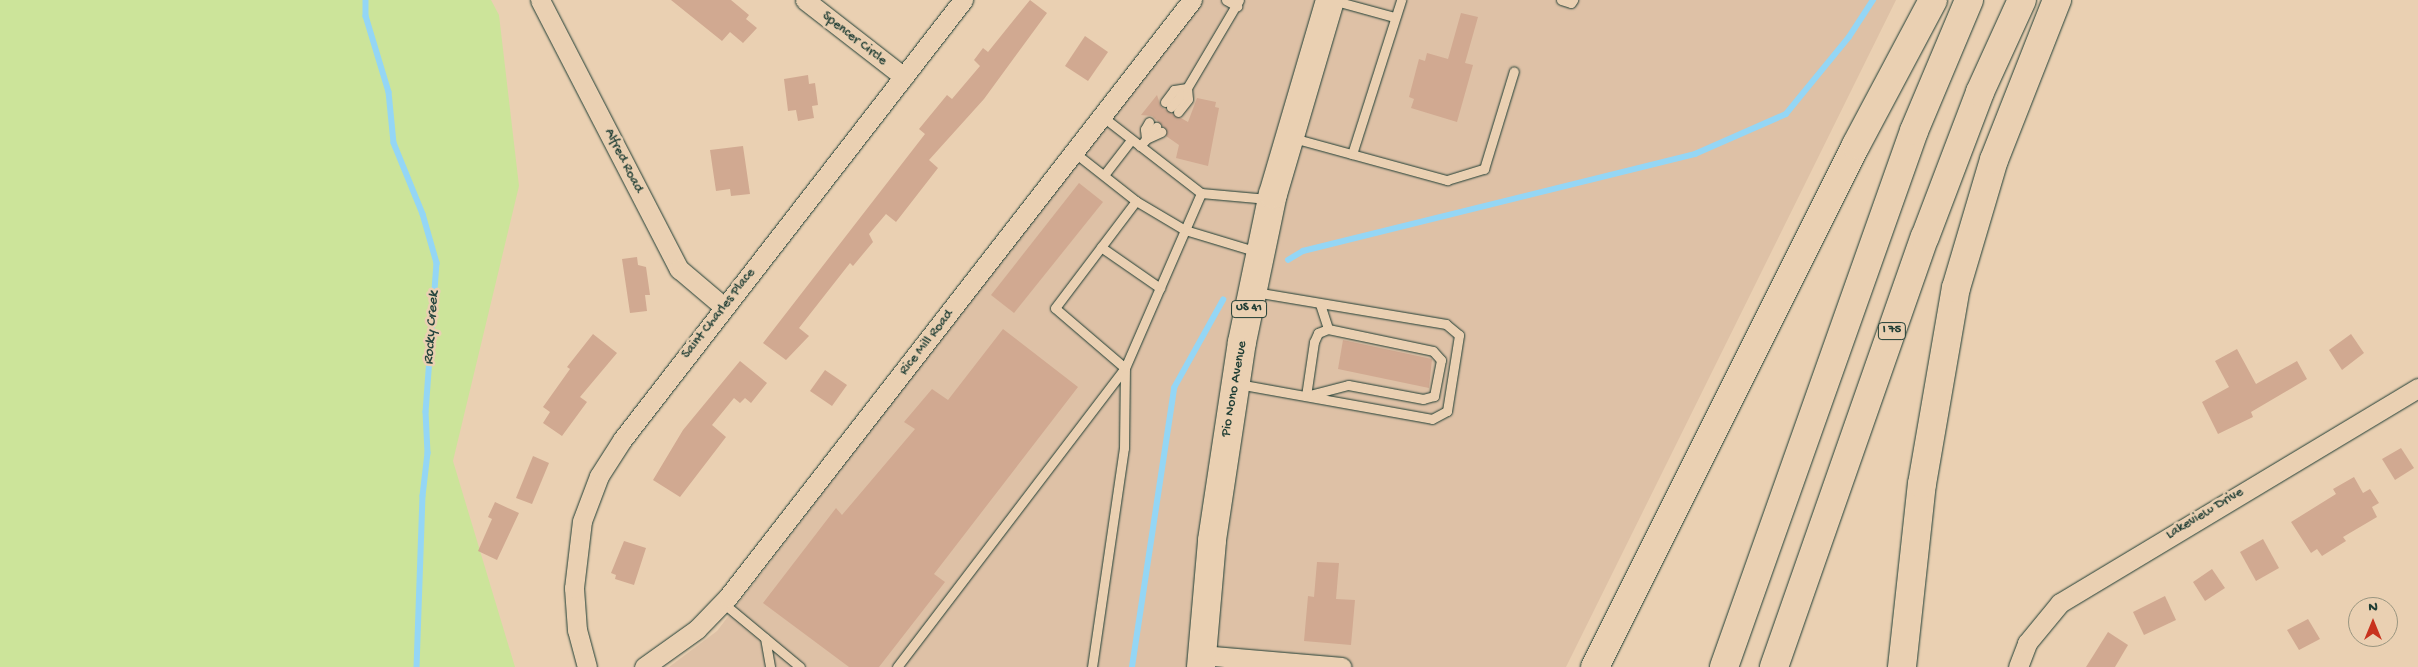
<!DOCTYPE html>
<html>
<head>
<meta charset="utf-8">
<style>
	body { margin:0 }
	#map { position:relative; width:2418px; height:667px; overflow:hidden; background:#ead0b2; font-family:"Gochi Hand",sans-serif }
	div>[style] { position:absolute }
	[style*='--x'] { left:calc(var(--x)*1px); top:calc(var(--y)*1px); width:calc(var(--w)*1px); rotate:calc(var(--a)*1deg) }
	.built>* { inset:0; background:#dec1a6 }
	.green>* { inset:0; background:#cce49a }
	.stream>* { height:5.5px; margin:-2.75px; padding:0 2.75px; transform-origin:2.75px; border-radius:2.75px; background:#94d6f5 }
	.building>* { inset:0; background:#d1a991 }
	.roads { filter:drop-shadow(0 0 1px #1f3d34) drop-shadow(0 0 1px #1f3d34) }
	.lane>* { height:9px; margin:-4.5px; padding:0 4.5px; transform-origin:4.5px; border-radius:4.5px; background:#ead0b2 }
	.street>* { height:19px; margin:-9.5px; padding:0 9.5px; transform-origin:9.5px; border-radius:9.5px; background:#ead0b2 }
	.primary>* { height:28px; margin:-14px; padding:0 14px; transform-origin:14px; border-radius:14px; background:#ead0b2 }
	.highway>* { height:28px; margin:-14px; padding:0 14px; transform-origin:14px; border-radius:14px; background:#ead0b2 }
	span { translate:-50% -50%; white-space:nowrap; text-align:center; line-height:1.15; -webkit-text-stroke:5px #ead0b2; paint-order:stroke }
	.shield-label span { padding:1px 4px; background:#ead0b2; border:1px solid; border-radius:4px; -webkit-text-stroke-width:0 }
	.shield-label { font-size:12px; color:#1f3d34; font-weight:700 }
	.street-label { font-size:14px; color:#1f3d34 }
	.water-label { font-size:15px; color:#25453e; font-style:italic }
	.north { position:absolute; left:2348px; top:597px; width:50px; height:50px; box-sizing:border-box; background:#ead0b2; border:1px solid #999580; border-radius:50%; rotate:0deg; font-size:14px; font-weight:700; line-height:20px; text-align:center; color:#1f3d34 }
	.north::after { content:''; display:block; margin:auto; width:18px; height:22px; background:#c8321e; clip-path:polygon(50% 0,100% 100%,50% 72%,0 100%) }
</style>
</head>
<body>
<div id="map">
	<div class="built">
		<i style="clip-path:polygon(1200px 0,1896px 0,1566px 667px,669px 667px,717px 631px)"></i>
	</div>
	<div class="green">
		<i style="clip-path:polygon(0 0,491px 0,499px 15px,519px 186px,453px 461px,515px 667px,0 667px)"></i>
	</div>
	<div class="stream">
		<i style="--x:366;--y:0;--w:16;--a:90"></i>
		<i style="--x:366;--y:16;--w:79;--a:73.2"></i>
		<i style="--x:389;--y:92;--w:51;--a:84.4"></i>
		<i style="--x:394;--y:143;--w:77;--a:67.8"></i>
		<i style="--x:423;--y:214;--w:51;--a:74.1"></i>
		<i style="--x:437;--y:263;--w:149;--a:94.2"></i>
		<i style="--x:426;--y:412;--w:41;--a:87.2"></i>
		<i style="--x:428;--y:453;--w:43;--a:96.6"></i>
		<i style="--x:423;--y:496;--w:171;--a:92"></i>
		<i style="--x:1288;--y:260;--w:17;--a:-31"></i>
		<i style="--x:1303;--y:251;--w:404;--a:-13.9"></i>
		<i style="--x:1695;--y:154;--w:99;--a:-23.7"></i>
		<i style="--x:1786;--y:114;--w:99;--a:-50.7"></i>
		<i style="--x:1849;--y:37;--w:44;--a:-57"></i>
		<i style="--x:1132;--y:667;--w:282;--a:-81.4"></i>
		<i style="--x:1174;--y:388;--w:101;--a:-60.9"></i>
	</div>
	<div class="building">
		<i style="clip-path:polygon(671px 0,731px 0,749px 15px,746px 19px,757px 28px,743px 43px,730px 32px,722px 41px)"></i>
		<i style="clip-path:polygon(1030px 0,1047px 13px,984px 99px,929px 160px,938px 168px,896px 222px,886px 214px,869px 234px,873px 242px,853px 266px,850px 263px,799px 328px,809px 336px,786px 360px,763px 343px,925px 134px,919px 129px,947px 95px,952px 99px,980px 66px,974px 60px,983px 48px,988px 52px)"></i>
		<i style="clip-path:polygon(1461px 13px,1478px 17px,1465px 63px,1473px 65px,1457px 122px,1411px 108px,1414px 99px,1409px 97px,1419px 59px,1425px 61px,1427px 53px,1448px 59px)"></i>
		<i style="clip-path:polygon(1085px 36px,1108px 52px,1088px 81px,1065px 66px)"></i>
		<i style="clip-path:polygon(808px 75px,809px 84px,815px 83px,818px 105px,812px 106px,814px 118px,798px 121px,796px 110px,788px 111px,784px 79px)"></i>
		<i style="clip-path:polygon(1157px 95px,1161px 107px,1188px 122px,1197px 98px,1216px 102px,1215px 107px,1219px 108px,1208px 166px,1176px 158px,1179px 145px,1166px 136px,1166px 129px,1152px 116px,1141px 115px)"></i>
		<i style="clip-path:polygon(743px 146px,750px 194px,731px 196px,730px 189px,716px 191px,710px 150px)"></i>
		<i style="clip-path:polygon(1079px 183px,1103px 202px,1014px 313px,991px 295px)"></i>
		<i style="clip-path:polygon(637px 257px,638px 265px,646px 267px,650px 295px,645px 295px,647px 311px,630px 313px,622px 259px)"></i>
		<i style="clip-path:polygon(1003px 329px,1078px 387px,934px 574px,945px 582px,879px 667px,849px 667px,763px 603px,836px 508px,842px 515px,915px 429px,904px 422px,932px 389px,948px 400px)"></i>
		<i style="clip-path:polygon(593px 334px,617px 353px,580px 397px,587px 402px,562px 436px,543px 423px,550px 412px,543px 407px,570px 369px,567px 367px)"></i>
		<i style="clip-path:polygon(2351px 334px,2364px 353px,2342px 370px,2329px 350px)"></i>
		<i style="clip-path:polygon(1343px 340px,1432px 359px,1429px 388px,1338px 369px)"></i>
		<i style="clip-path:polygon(2237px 349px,2256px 384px,2297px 361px,2307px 379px,2251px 412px,2253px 417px,2218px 434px,2202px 402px,2229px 387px,2215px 361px)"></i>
		<i style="clip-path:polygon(740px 361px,767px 383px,751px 403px,745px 398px,740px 403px,734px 398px,712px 425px,726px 437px,680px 497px,653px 480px,683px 430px)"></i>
		<i style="clip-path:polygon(825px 370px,847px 385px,832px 406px,810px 391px)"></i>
		<i style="clip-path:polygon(2401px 448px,2414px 468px,2395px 480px,2382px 459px)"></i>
		<i style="clip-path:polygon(533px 456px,549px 463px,532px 504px,516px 498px)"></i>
		<i style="clip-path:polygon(2354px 477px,2363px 493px,2370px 489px,2379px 503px,2372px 507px,2377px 517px,2343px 537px,2346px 541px,2322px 556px,2317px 549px,2311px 553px,2291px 522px,2336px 494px,2333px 489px)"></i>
		<i style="clip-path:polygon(495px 502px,519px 513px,497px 560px,478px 551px,492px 519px,488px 517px)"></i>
		<i style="clip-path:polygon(2263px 539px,2279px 568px,2256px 581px,2240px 552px)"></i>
		<i style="clip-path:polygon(624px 541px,646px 548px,634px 585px,615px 579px,616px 575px,611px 573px)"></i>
		<i style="clip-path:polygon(1317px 562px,1339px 563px,1336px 599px,1355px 600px,1351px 645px,1304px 641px,1308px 596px,1314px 597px)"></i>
		<i style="clip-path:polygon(2212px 569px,2225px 588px,2205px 601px,2193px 582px)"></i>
		<i style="clip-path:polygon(2165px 596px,2176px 620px,2144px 635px,2133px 612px)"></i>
		<i style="clip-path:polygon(2308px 619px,2320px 639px,2299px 650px,2287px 630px)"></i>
		<i style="clip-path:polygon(2108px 632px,2128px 645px,2115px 667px,2086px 667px)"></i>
	</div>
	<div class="roads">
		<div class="lane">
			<i style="--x:1226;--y:0;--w:13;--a:29"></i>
			<i style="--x:1332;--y:0;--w:64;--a:15.3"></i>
			<i style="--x:1561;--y:0;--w:10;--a:17"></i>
			<i style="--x:1571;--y:3;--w:4;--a:-56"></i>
			<i style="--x:1165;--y:102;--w:15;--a:-53"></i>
			<i style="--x:1174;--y:90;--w:13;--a:-9"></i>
			<i style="--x:1187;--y:88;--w:25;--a:130"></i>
			<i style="--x:1178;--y:112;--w:16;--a:-52"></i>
			<i style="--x:1188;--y:99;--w:11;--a:-95"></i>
			<i style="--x:1187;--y:88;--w:102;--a:-59.4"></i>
			<i style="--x:1103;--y:117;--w:124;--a:37.8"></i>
			<i style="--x:1201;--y:193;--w:67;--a:5.1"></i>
			<i style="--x:1293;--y:138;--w:160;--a:15.3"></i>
			<i style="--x:1447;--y:180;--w:39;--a:-17"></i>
			<i style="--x:1484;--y:169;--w:102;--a:-73"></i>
			<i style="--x:1146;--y:139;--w:17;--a:-25"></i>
			<i style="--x:1146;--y:139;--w:16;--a:-50"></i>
			<i style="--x:1140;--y:146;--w:9;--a:-49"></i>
			<i style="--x:1146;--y:139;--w:10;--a:-96"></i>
			<i style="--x:1145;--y:129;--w:8;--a:-60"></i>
			<i style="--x:1075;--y:153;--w:78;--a:38.2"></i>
			<i style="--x:1136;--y:201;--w:57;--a:30.6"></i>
			<i style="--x:1185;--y:230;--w:76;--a:16.8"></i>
			<i style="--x:1352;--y:154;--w:162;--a:-72.3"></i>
			<i style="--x:1104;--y:175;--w:44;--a:-52.4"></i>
			<i style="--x:1101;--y:247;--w:72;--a:34.8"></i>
			<i style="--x:1320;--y:304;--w:26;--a:72"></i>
			<i style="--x:1328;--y:329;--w:107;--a:11.8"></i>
			<i style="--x:1433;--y:351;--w:12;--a:48"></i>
			<i style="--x:1441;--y:360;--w:37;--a:101"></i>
			<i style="--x:1434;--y:396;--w:11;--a:165"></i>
			<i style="--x:1423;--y:399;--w:76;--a:-169.4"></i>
			<i style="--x:1348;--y:385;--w:43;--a:165.3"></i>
			<i style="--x:1306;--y:396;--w:55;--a:-81.6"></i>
			<i style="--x:1314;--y:342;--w:10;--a:-66"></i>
			<i style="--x:1318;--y:333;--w:11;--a:-22"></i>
			<i style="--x:1238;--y:384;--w:197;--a:10.2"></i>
			<i style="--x:1432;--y:419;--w:17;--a:-28"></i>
			<i style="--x:1447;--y:411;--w:77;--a:-81"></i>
			<i style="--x:1459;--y:335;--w:17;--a:-140"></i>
			<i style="--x:1446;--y:324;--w:194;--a:-170.5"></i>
			<i style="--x:723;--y:603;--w:100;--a:39.7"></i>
			<i style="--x:765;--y:638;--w:29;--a:80"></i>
			<i style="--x:897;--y:667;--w:376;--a:-52.7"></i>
			<i style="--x:1125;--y:368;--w:191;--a:-66.5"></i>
			<i style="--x:1092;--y:667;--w:221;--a:-81.7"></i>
			<i style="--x:1124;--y:448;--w:80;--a:-89.3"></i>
			<i style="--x:1125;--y:368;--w:92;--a:-139.4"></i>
			<i style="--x:1055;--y:308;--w:134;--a:-52.9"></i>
		</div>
		<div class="street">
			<i style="--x:540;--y:0;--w:303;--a:62.7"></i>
			<i style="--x:679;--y:269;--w:59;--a:40.2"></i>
			<i style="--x:805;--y:0;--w:125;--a:37.9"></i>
			<i style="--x:1202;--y:655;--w:140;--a:4.9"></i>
			<i style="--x:587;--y:667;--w:38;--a:-105"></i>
			<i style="--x:577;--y:630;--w:42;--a:-94.1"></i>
			<i style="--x:574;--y:588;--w:67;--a:-83.2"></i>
			<i style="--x:582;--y:521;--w:48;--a:-69.3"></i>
			<i style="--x:599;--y:476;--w:43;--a:-57.4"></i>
			<i style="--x:622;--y:440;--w:557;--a:-52.22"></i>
			<i style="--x:644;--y:667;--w:65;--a:-35.6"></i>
			<i style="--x:697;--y:629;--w:45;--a:-45.9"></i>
			<i style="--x:728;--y:597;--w:756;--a:-52.14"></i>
			<i style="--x:2018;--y:667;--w:26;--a:-69"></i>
			<i style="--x:2027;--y:643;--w:52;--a:-50.5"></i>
			<i style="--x:2060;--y:603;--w:418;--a:-31"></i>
		</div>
		<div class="primary">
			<i style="--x:1201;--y:667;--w:127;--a:-85"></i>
			<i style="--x:1212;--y:540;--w:200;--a:-81.4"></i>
			<i style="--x:1242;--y:342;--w:151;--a:-78.2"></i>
			<i style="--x:1273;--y:194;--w:202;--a:-73.6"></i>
		</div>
		<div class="highway">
			<i style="--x:1595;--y:667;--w:584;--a:-63.43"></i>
			<i style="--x:1856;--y:145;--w:164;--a:-62"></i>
			<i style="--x:1724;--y:667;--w:569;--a:-70.48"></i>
			<i style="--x:1914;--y:131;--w:142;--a:-67.2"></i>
			<i style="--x:1774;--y:667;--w:456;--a:-70.7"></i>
			<i style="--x:1925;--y:237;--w:155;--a:-69.2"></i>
			<i style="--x:1980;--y:92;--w:101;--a:-65.5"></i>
			<i style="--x:1902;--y:667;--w:184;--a:-83.8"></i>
			<i style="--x:1922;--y:484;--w:199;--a:-80.2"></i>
			<i style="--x:1956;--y:288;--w:134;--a:-73.5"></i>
			<i style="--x:1994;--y:160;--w:172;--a:-68.5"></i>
		</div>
	</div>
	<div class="shield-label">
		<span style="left:1249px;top:309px">US 41</span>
		<span style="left:1892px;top:331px">I 75</span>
	</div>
	<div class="street-label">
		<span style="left:854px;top:39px;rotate:38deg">Spencer Circle</span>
		<span style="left:623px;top:161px;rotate:63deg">Alfred Road</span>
		<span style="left:719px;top:314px;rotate:-52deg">Saint Charles Place</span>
		<span style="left:927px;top:343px;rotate:-52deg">Rice Mill Road</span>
		<span style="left:1235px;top:389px;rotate:-80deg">Pio Nono Avenue</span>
		<span style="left:2205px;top:514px;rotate:-31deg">Lakeview Drive</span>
	</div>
	<div class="water-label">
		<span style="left:432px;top:328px;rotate:-86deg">Rocky Creek</span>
	</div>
	<div class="north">N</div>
</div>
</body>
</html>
